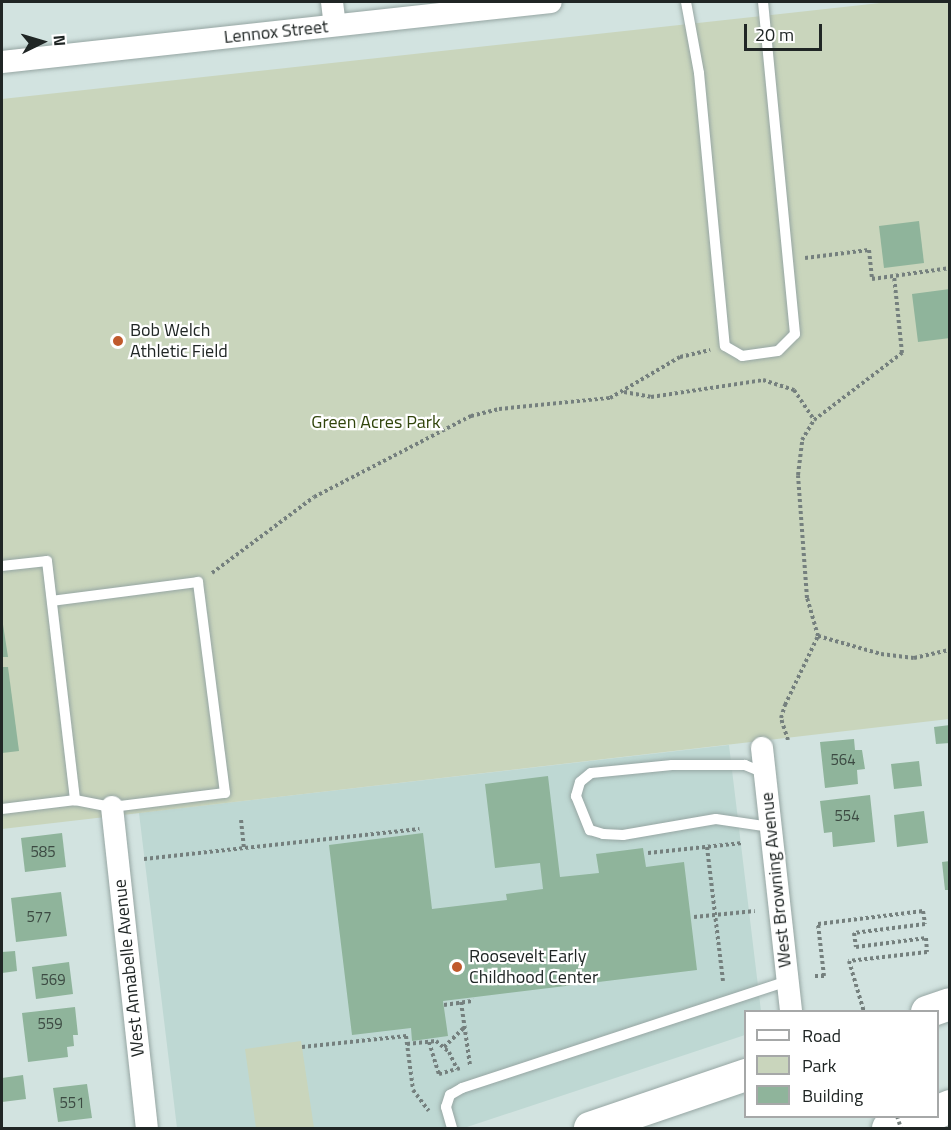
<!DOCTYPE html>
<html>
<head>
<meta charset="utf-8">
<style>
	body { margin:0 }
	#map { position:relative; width:951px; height:1130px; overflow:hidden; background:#d2e3e0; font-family:"Titillium Web",sans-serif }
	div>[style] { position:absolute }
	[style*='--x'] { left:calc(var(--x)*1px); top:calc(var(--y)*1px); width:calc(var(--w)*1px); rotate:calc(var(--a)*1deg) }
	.built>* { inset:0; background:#bed8d3 }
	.green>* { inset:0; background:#c9d5bc }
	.building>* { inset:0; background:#8fb49b }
	.path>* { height:4px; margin-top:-2px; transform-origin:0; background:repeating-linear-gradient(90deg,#75807e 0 3px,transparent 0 6px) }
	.roads { filter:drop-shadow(0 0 2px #96a6a3) drop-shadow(0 0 2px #96a6a3) }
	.service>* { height:10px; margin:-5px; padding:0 5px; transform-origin:5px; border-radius:5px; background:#fff }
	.minor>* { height:22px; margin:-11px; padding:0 11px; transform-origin:11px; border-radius:11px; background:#fff }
	.secondary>* { height:32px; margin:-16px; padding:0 16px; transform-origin:16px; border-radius:16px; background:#fff }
	.motorway>* { height:33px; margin:-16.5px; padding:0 16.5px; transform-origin:16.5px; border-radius:16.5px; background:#fff }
	.path-bridge>* { height:4px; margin-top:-2px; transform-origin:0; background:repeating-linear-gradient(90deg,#75807e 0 3px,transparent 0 6px) }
	.dots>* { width:16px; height:16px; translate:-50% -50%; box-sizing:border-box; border:3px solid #fff; border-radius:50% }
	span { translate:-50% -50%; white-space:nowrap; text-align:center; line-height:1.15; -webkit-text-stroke:4.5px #fff; paint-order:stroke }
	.number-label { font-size:15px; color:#3c4a42 }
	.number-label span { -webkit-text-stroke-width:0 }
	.street-label { font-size:18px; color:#202625 }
	.poi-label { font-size:18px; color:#202625 }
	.left { translate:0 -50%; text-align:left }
	.park-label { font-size:18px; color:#30440b }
	.frame { position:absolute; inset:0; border:3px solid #202625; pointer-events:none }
	.legend { position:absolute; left:744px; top:1010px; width:195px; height:108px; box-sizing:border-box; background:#fff; border:2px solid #a6a8a8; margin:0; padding:8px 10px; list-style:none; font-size:18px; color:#202625 }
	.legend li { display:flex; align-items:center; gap:12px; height:30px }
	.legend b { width:30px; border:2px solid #a6a8a8 }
	.north { position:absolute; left:12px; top:12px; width:60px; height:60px; -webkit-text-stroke:4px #fff; paint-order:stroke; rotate:85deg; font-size:16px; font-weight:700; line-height:24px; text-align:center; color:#202625 }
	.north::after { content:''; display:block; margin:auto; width:21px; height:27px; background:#202625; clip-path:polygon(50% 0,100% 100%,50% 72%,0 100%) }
	.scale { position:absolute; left:744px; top:24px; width:78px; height:27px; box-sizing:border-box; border:3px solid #202625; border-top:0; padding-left:8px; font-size:18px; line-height:21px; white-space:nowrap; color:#202625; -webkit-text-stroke:4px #fff; paint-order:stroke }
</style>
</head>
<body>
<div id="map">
	<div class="built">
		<i style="clip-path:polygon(729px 745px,761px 1011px,746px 1012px,745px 1035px,464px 1128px,177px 1128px,139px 813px)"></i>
	</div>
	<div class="green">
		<i style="clip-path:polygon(889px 2px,949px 2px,949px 719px,2px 829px,2px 99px)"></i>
		<i style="clip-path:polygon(301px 1041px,314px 1128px,256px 1128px,245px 1049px)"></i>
	</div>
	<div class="building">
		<i style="clip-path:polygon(919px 221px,924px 263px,884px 268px,879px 226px)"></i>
		<i style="clip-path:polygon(950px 289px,950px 338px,918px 342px,912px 294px)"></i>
		<i style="clip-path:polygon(2px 618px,8px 657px,2px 657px)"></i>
		<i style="clip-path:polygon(2px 667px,8px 667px,19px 751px,2px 753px)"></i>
		<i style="clip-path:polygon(950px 725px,950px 743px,936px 744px,934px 727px)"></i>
		<i style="clip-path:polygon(854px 739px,855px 750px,862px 750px,865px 769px,857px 770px,858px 784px,825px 788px,820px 742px)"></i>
		<i style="clip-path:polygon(919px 761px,922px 786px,894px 789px,891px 764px)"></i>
		<i style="clip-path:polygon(548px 776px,560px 877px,599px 873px,596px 854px,643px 848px,646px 867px,684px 862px,697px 970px,443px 1001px,448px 1036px,412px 1041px,411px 1028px,352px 1035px,329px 845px,423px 833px,432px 909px,507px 900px,506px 894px,543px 889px,540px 863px,495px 868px,485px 784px)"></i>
		<i style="clip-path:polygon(870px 795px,875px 842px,833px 847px,832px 832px,824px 833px,820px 801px)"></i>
		<i style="clip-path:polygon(924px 811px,928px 843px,897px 847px,894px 815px)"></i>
		<i style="clip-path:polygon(62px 833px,66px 867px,25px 872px,21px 838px)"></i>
		<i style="clip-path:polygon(950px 861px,950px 890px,945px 890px,942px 862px)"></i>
		<i style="clip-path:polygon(61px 892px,67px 936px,16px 942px,11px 898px)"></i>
		<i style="clip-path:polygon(15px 951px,17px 971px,2px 973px,2px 952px)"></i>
		<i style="clip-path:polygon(69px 962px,73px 994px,36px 999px,32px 967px)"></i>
		<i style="clip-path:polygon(75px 1007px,78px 1035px,73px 1035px,74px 1046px,67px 1047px,68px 1057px,28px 1062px,22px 1013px)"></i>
		<i style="clip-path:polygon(23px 1075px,26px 1099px,2px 1102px,2px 1078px)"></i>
		<i style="clip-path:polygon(87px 1084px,92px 1118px,58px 1122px,53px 1088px)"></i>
	</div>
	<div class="path">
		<i style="--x:805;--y:258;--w:64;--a:-7.1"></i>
		<i style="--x:869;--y:250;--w:29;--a:84"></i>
		<i style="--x:872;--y:279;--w:79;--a:-8"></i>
		<i style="--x:624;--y:392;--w:27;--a:10"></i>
		<i style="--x:651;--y:397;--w:113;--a:-8.6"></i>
		<i style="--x:763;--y:380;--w:33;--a:18"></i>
		<i style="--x:794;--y:390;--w:36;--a:56"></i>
		<i style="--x:212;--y:573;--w:127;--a:-36.7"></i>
		<i style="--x:314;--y:497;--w:177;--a:-27.3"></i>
		<i style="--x:471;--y:416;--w:29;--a:-14"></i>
		<i style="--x:499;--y:409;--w:112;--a:-5.7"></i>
		<i style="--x:610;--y:398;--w:81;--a:-30.4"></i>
		<i style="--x:680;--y:357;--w:31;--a:-13"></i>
		<i style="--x:818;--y:636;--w:66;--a:15.9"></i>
		<i style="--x:881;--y:654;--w:33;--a:7"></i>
		<i style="--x:914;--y:658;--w:37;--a:-13"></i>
		<i style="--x:788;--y:740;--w:23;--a:-108"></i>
		<i style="--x:781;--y:718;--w:14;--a:-73"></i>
		<i style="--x:785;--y:705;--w:76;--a:-64.4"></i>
		<i style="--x:818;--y:636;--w:40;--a:-106"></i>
		<i style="--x:807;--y:598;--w:123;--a:-94.2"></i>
		<i style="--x:798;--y:475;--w:35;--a:-83"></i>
		<i style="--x:802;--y:440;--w:23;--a:-59"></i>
		<i style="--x:814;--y:420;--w:111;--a:-37.3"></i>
		<i style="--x:902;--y:353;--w:77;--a:-95.9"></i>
		<i style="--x:241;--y:820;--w:28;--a:84"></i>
		<i style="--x:707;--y:847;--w:135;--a:83.2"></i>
		<i style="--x:648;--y:853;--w:95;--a:-6.1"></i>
		<i style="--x:144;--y:859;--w:277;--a:-6.2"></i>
		<i style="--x:694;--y:917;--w:61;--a:-5.6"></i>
		<i style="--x:815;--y:976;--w:9;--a:0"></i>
		<i style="--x:824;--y:976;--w:52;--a:-96.6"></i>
		<i style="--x:818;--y:924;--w:106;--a:-7.1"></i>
		<i style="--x:923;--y:911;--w:13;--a:81"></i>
		<i style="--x:925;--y:924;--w:72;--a:172.8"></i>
		<i style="--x:854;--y:933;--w:14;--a:82"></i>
		<i style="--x:856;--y:947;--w:71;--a:-7.3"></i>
		<i style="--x:926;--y:938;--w:14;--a:86"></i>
		<i style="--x:927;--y:952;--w:79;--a:173.4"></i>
		<i style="--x:849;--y:961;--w:53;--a:73.6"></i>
		<i style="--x:461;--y:1002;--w:64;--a:81.9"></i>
		<i style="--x:444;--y:1005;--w:30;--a:-8"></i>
		<i style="--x:429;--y:1042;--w:34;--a:73"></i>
		<i style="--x:439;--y:1074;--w:15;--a:-16"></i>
		<i style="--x:407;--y:1044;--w:29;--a:-6"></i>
		<i style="--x:436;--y:1041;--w:17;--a:40"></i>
		<i style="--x:449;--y:1052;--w:19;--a:65"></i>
		<i style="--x:457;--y:1069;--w:3;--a:-18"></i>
		<i style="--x:302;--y:1047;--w:105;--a:-6"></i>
		<i style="--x:406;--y:1036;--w:54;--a:82.6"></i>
		<i style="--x:413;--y:1090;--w:26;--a:53"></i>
		<i style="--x:444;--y:1047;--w:28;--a:-44"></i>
	</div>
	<div class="roads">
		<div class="service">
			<i style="--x:686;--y:2;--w:72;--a:79.6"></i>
			<i style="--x:699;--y:73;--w:274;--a:84.6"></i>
			<i style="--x:725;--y:346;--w:20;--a:30"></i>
			<i style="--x:742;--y:356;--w:36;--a:-8"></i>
			<i style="--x:778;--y:351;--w:24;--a:-45"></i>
			<i style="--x:795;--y:334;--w:334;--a:-95.5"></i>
			<i style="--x:2;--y:566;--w:45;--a:-6.3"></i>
			<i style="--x:47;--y:561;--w:241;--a:83.3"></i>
			<i style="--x:764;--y:773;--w:21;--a:-157"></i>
			<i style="--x:745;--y:765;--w:73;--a:180"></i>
			<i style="--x:672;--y:765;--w:81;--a:174.4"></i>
			<i style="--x:591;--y:773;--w:14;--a:141"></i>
			<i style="--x:580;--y:782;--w:15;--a:106"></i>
			<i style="--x:576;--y:796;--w:37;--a:68"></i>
			<i style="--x:590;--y:830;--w:14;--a:17"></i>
			<i style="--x:603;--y:834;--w:20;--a:3"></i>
			<i style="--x:623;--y:835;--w:94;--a:-9.8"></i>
			<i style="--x:716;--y:819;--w:55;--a:8.4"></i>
			<i style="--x:2;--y:809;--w:74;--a:-7"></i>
			<i style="--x:75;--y:800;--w:38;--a:11"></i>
			<i style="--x:112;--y:807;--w:114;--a:-7.1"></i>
			<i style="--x:225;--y:793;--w:213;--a:-97.3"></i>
			<i style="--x:198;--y:582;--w:147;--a:172.6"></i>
			<i style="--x:452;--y:1128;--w:22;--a:-106"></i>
			<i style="--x:446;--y:1107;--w:13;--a:-72"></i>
			<i style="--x:450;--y:1095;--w:14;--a:-30"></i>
			<i style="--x:462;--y:1088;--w:342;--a:-18.2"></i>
		</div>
		<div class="minor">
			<i style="--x:332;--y:2;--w:23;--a:83"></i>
			<i style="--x:2;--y:62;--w:552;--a:-6.24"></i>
			<i style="--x:762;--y:748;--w:266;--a:83.7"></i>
			<i style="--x:112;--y:807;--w:323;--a:83.8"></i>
		</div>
		<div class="secondary">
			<i style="--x:927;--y:1012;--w:24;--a:-19"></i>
			<i style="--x:590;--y:1128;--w:165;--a:-18.8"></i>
		</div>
		<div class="motorway">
			<i style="--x:938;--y:1111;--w:13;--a:-23"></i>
			<i style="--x:888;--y:1128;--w:35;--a:-20"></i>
		</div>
	</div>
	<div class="path-bridge">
		<i style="--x:897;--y:1116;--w:13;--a:72"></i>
	</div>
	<div class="dots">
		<i style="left:118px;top:341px;background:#c05a2c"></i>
		<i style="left:457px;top:967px;background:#c05a2c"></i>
	</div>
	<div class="number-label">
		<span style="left:843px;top:760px">564</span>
		<span style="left:847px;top:816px">554</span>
		<span style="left:43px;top:852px">585</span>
		<span style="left:39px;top:917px">577</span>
		<span style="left:53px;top:980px">569</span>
		<span style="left:50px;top:1024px">559</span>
		<span style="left:72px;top:1103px">551</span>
	</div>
	<div class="street-label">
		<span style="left:276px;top:32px;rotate:-6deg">Lennox Street</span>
		<span style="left:776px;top:880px;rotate:-96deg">West Browning Avenue</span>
		<span style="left:129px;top:968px;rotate:-96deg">West Annabelle Avenue</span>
	</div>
	<div class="poi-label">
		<span class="left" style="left:130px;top:341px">Bob Welch<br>Athletic Field</span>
		<span class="left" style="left:469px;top:967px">Roosevelt Early<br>Childhood Center</span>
	</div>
	<div class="park-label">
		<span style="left:376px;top:422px">Green Acres Park</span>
	</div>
	<div class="frame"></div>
	<ul class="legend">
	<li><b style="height:8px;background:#fff"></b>Road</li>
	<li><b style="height:16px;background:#c9d5bc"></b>Park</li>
	<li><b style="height:16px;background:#8fb49b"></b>Building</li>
	</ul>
	<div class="north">N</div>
	<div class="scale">20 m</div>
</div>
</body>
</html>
